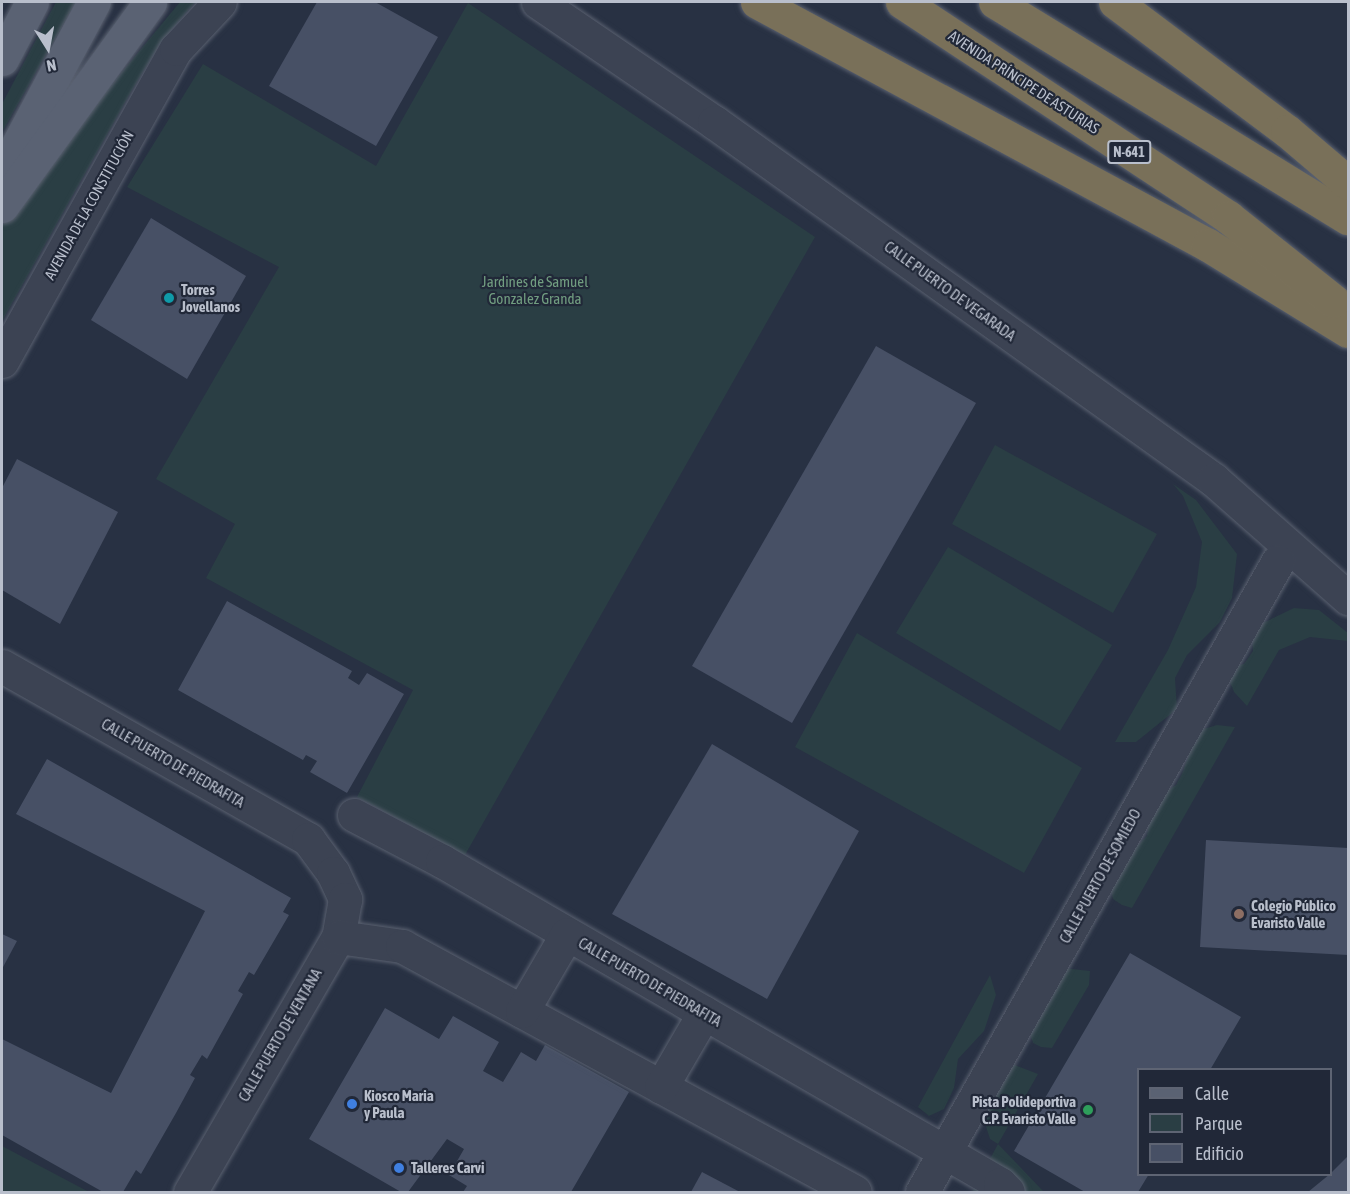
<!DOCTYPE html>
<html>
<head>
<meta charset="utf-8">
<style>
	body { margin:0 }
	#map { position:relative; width:1350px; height:1194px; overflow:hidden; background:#283143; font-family:"Asap Condensed",sans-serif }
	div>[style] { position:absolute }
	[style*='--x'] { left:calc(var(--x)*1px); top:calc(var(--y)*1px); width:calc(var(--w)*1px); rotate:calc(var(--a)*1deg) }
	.green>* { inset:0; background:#2a3e44 }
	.building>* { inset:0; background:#475065 }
	.roads { filter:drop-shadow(0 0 2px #5a6170) drop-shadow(0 0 2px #5a6170) }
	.minor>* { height:33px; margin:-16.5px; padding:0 16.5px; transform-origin:16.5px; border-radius:16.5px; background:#3c4353 }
	.major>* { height:33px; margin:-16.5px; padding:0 16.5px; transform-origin:16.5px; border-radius:16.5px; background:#5a6273 }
	.highway>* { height:33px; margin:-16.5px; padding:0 16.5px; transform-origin:16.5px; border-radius:16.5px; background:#797059 }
	.dots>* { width:16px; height:16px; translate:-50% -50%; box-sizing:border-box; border:3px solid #212838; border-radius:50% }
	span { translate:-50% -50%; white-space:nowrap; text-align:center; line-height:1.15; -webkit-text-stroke:4.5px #212838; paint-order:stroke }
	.shield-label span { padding:2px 4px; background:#212838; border:2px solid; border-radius:4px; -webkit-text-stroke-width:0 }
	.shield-label { font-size:14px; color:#b9bfcc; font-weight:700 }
	.street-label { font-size:15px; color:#b9bfcc }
	.park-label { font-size:15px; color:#719d80 }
	.poi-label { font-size:15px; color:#b9bfcc; font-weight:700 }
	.left { translate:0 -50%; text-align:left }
	.right { translate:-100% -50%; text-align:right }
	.frame { position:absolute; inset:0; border:3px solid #b9bfcc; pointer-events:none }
	.legend { position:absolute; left:1137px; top:1068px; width:195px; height:108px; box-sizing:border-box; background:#212838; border:2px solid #5e6473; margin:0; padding:8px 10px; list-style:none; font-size:18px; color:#b9bfcc }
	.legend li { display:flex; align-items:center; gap:12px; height:30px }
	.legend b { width:30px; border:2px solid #5e6473 }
	.north { position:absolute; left:18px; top:18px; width:60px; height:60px; -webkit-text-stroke:4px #212838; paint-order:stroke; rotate:169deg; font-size:16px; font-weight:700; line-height:24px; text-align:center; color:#b9bfcc }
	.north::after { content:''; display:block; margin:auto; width:21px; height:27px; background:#b9bfcc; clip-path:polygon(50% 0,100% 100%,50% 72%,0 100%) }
</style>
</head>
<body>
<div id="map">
	<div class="green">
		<i style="clip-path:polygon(56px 2px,76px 2px,2px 132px,2px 104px)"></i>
		<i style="clip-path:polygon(180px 2px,195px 2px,161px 42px,131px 92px,2px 321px,2px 226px,63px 143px)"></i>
		<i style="clip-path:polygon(468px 3px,815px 237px,465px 855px,357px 797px,413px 690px,206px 578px,235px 524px,156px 479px,279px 267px,127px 187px,203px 64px,376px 166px)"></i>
		<i style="clip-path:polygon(995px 445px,1157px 534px,1113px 613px,952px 524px)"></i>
		<i style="clip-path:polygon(1173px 484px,1196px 500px,1237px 554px,1232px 598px,1220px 622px,1187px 655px,1175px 678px,1177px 709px,1136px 742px,1115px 742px,1168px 650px,1196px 587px,1202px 542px,1183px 496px)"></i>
		<i style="clip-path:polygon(948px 547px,1112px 645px,1060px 731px,896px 633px)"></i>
		<i style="clip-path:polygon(1294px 608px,1319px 610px,1348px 633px,1348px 641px,1310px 637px,1279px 650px,1247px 706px,1234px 692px,1229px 679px,1232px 667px,1244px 664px,1253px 651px,1252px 637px,1263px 623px)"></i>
		<i style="clip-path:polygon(857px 633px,1082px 768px,1024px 873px,795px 747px)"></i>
		<i style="clip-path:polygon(1217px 725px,1235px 727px,1132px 908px,1122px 905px,1113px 899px,1108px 874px,1147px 836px,1150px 814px,1162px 794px,1176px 785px,1182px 774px,1197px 731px)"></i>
		<i style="clip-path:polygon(1063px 968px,1090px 971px,1089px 985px,1052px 1048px,1041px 1047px,1033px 1043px,1030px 1033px,1042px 1008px,1051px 1000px)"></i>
		<i style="clip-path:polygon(990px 975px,996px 995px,984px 1031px,958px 1059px,954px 1088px,944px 1109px,929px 1116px,918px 1107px)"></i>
		<i style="clip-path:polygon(1015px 1065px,1038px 1074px,998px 1144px,1044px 1192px,972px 1192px,998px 1144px,990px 1139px,981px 1111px,1001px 1087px,1007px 1067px)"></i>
		<i style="clip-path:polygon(2px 1146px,89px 1192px,2px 1192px)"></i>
	</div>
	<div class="building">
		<i style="clip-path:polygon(317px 2px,375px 2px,438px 37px,376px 146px,269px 86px)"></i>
		<i style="clip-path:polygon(151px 218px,246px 276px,187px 379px,91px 320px)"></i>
		<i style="clip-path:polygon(876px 346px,976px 403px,792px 723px,692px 666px)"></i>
		<i style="clip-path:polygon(17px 459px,118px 512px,60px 624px,2px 590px,2px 488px)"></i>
		<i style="clip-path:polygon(227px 601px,352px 671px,348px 678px,359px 685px,367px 673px,404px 694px,347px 793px,310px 772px,317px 761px,306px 755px,303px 760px,178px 690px)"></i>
		<i style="clip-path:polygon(712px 744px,859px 831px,767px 999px,612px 914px)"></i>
		<i style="clip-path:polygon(47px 759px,291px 898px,283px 912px,289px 915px,254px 975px,249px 972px,238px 991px,243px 994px,207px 1059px,202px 1055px,190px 1075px,195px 1078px,176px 1113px,141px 1174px,136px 1170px,123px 1192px,103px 1192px,2px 1135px,2px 1039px,111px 1093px,205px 911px,16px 814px)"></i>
		<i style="clip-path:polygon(1206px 840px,1348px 848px,1348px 955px,1200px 947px)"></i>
		<i style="clip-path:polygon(2px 934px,17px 941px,2px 969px)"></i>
		<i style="clip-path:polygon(1130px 953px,1241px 1017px,1210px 1070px,1138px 1070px,1138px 1174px,1149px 1174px,1138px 1192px,1085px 1192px,1014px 1151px)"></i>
		<i style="clip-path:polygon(385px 1008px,439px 1039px,453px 1016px,499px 1042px,483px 1071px,503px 1082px,521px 1052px,536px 1061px,545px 1045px,629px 1092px,571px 1192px,463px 1192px,467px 1186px,449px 1175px,464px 1149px,447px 1139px,408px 1192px,401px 1192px,309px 1139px)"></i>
		<i style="clip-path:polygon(1348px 1156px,1348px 1192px,1308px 1192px,1330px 1174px)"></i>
		<i style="clip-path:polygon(702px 1172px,740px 1192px,691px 1192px)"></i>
	</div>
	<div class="roads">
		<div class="minor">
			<i style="--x:538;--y:2;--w:213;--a:34.3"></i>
			<i style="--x:714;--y:122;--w:615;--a:35.6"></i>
			<i style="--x:1214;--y:480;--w:179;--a:41.4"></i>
			<i style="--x:2;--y:361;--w:357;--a:-60.9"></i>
			<i style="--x:176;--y:49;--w:64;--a:-46.9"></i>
			<i style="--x:2;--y:666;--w:352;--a:29.5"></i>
			<i style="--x:308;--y:839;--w:42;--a:53.7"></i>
			<i style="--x:333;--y:873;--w:29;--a:65"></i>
			<i style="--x:345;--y:899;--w:39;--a:100"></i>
			<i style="--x:338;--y:937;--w:295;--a:120.1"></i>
			<i style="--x:354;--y:815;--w:99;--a:27.6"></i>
			<i style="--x:442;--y:861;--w:645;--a:30.06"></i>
			<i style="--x:1000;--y:1184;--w:11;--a:45"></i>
			<i style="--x:338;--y:937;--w:65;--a:8"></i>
			<i style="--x:402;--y:946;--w:515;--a:28.5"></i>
			<i style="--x:522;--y:1011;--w:89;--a:-59.7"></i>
			<i style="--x:661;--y:1087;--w:86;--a:-59.8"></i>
			<i style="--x:922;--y:1192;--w:724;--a:-60.57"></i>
		</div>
		<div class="major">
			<i style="--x:2;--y:59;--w:64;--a:-62.2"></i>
			<i style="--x:2;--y:174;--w:195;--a:-61.9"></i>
			<i style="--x:2;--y:206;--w:252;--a:-54"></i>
		</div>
		<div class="highway">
			<i style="--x:757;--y:2;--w:512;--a:28.32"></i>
			<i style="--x:1208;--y:245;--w:164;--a:31.6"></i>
			<i style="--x:902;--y:2;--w:391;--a:33.4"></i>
			<i style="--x:1228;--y:217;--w:135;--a:38.4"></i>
			<i style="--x:995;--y:2;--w:414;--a:31.5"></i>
			<i style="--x:1115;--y:2;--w:215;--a:36.9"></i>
			<i style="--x:1287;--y:131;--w:80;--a:40.4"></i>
		</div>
	</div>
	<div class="dots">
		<i style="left:169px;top:298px;background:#0f9aa8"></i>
		<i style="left:1239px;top:914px;background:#8d6e63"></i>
		<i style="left:352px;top:1104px;background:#3f7fe0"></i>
		<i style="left:1088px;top:1110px;background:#2e9e5b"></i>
		<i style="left:399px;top:1168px;background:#3f7fe0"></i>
	</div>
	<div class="shield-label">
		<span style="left:1129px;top:152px">N-641</span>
	</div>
	<div class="street-label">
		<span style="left:1024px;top:82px;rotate:33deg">AVENIDA PRÍNCIPE DE ASTURIAS</span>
		<span style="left:89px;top:205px;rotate:-61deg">AVENIDA DE LA CONSTITUCIÓN</span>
		<span style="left:950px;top:291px;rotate:36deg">CALLE PUERTO DE VEGARADA</span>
		<span style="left:173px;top:763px;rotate:30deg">CALLE PUERTO DE PIEDRAFITA</span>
		<span style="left:1100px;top:876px;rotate:-61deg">CALLE PUERTO DE SOMIEDO</span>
		<span style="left:650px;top:982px;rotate:30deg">CALLE PUERTO DE PIEDRAFITA</span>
		<span style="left:280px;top:1035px;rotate:-60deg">CALLE PUERTO DE VENTANA</span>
	</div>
	<div class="park-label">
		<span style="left:535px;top:290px">Jardines de Samuel<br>Gonzalez Granda</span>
	</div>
	<div class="poi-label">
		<span class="left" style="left:181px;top:298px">Torres<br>Jovellanos</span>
		<span class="left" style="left:1251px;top:914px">Colegio Público<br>Evaristo Valle</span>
		<span class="left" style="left:364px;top:1104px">Kiosco Maria<br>y Paula</span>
		<span class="right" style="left:1076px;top:1110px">Pista Polideportiva<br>C.P. Evaristo Valle</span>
		<span class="left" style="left:411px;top:1168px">Talleres Carvi</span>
	</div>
	<div class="frame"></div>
	<ul class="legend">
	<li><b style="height:8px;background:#5a6273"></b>Calle</li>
	<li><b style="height:16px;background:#2a3e44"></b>Parque</li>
	<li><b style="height:16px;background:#475065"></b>Edificio</li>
	</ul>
	<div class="north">N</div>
</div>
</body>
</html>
